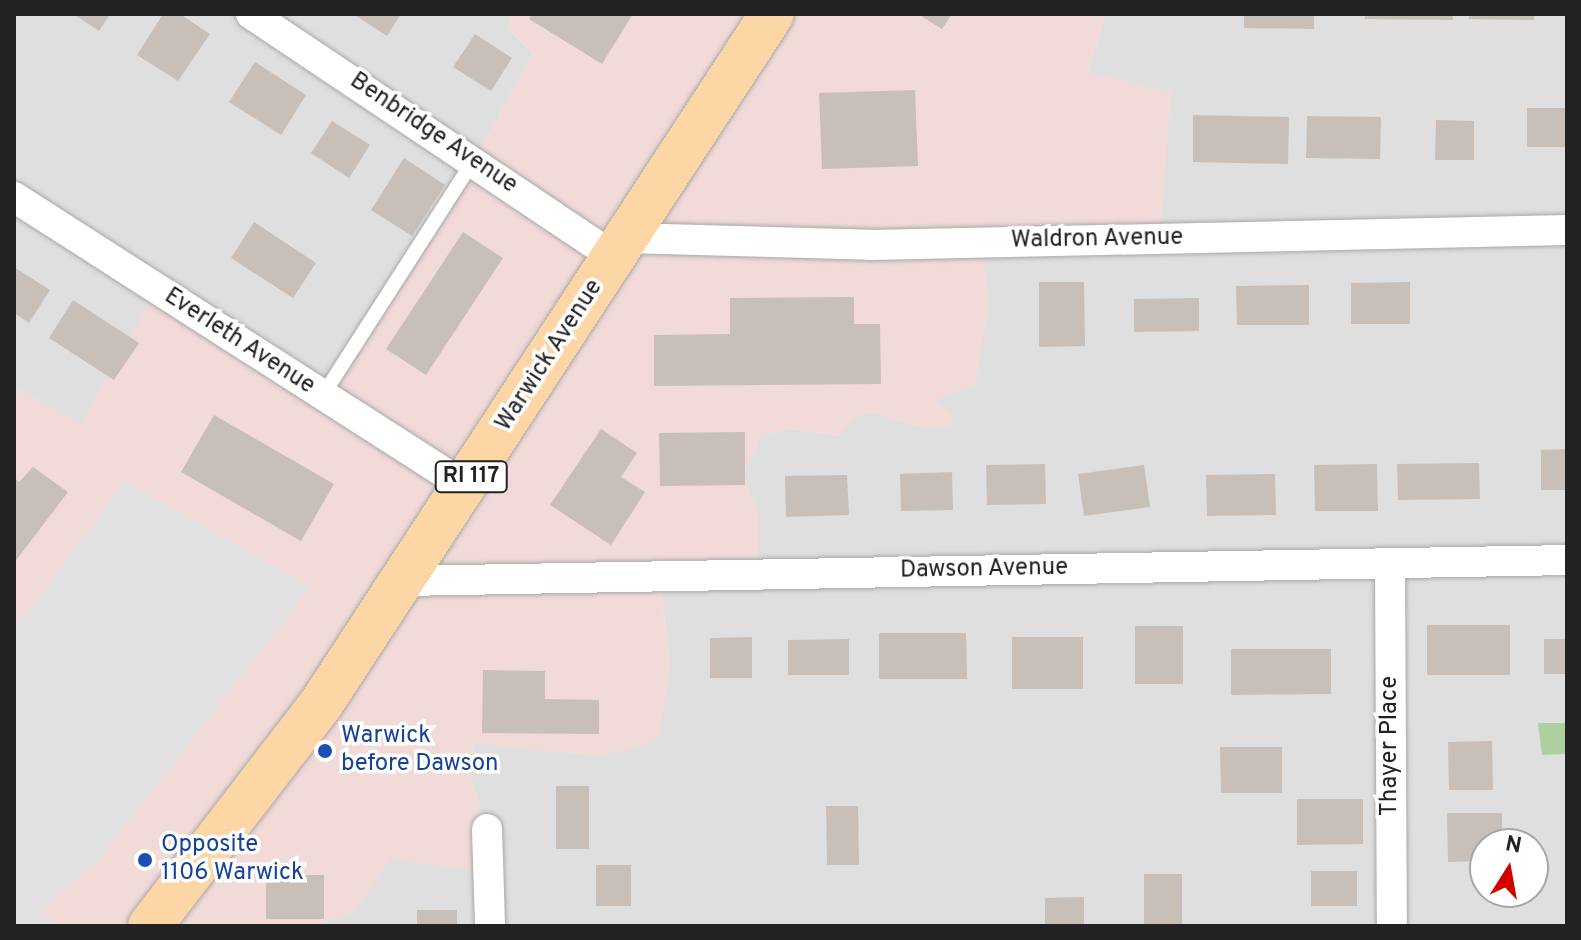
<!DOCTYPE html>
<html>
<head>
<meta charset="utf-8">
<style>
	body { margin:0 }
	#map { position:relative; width:1581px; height:940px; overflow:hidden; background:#f2efe9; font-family:Overpass,sans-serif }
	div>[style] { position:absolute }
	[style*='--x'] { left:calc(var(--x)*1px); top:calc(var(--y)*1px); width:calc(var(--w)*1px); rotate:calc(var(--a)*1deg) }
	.residential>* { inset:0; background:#e0dfdf }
	.commercial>* { inset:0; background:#f2dad9 }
	.forest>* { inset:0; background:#add19e }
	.parking>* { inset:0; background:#e2e2e2 }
	.building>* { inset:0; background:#c7bfb8 }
	.roads { filter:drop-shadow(0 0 2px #a9a9a9) drop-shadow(0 0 2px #a9a9a9) }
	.service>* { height:14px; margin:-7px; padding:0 7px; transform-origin:7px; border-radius:7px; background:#fff }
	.minor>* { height:30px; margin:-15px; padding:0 15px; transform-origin:15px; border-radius:15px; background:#fff }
	.primary>* { height:44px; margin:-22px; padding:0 22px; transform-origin:22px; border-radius:22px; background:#fcd6a4 }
	.dots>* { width:22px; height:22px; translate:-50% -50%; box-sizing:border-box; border:4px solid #fff; border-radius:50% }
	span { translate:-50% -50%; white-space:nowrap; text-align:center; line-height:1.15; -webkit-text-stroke:7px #fff; paint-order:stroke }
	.shield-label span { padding:2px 6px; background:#fff; border:2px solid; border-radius:6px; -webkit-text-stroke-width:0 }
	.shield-label { font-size:22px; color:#222; font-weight:700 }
	.street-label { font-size:24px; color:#222 }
	.transit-label { font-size:24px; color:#164399 }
	.left { translate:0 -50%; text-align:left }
	.frame { position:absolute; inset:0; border:16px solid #222; pointer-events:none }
	.north { position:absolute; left:1469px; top:828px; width:80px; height:80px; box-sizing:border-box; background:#fff; border:2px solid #a7a7a7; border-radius:50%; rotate:11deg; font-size:22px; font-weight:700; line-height:32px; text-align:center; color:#222 }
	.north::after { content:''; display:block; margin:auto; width:28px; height:36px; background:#d40000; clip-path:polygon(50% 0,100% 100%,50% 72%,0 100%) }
</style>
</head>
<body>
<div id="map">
	<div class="residential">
		<i style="clip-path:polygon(14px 14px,512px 14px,508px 28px,533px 53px,474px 162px,330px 385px,81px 423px,14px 388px)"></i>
		<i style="clip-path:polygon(evenodd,1105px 14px,1567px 14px,1567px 723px,1539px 723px,1542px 755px,1567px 754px,1567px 926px,312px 926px,354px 911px,390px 858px,487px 829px,472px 782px,473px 742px,603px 756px,670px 668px,660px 578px,758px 514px,742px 476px,760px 438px,784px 428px,838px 435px,855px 417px,873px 412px,924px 428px,983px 245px,1088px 73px,1105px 14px,1485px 844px,1533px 844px,1533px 892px,1485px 892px,1485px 844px)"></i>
	</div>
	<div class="commercial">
		<i style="clip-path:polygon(512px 14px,1105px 14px,1088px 73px,1171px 92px,1160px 232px,983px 245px,988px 308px,975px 385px,932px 400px,953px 414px,952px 425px,924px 428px,873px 412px,855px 417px,839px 435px,784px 428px,760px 438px,742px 476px,758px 514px,758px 568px,660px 579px,670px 668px,658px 739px,603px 756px,473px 743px,472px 782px,501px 874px,391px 859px,354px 911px,312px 926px,14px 926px,14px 388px,81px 423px,158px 288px,321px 388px,474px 162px,533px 53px,508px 28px)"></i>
	</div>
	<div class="forest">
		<i style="clip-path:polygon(1538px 723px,1567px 723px,1567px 754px,1542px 755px)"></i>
	</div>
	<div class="parking">
		<i style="clip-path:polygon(124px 481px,310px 587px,100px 858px,41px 911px,59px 926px,15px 926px,14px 631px)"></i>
	</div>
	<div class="building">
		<i style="clip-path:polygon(73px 14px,110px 14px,99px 31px)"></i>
		<i style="clip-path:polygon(163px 14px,180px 14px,210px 34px,178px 81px,137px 55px)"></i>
		<i style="clip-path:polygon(353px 14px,401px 14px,387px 36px)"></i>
		<i style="clip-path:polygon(532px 14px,633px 14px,602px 64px,529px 19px)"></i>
		<i style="clip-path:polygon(918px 14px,952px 14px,942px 29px)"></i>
		<i style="clip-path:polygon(1244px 14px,1314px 14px,1314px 29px,1244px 28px)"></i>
		<i style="clip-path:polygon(1365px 14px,1453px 14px,1453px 20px,1365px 19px)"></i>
		<i style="clip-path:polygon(1469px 14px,1534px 14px,1534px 20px,1469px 19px)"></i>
		<i style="clip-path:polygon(475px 34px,512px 58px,491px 91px,453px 67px)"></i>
		<i style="clip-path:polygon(255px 62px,306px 95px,281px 135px,229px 102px)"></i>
		<i style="clip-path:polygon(915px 90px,918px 166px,822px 169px,819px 93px)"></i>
		<i style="clip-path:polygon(1527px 108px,1567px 108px,1567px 147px,1527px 147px)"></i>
		<i style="clip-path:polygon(1193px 115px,1289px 117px,1288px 164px,1193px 162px)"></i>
		<i style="clip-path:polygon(1307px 116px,1381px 117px,1380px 159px,1306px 158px)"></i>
		<i style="clip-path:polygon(1436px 120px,1474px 121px,1474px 160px,1435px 160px)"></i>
		<i style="clip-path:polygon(332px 121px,370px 145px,349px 178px,311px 153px)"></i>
		<i style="clip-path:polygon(404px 158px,445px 185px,412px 236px,371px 210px)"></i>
		<i style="clip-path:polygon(254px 222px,316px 263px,293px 298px,231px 258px)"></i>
		<i style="clip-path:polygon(463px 232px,503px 258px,426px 375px,386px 349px)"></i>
		<i style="clip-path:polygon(14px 267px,50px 290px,29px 323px,14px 313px)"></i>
		<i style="clip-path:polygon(1039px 282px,1084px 282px,1085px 346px,1039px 347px)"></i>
		<i style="clip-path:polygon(1410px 282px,1410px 324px,1351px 324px,1351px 283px)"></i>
		<i style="clip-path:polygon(1309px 285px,1309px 325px,1237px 325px,1236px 286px)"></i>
		<i style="clip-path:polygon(854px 297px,854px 324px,880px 324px,881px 384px,654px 386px,654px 335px,730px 334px,730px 298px)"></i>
		<i style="clip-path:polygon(1199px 298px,1199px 331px,1134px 332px,1134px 299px)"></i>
		<i style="clip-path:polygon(73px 300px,139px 343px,114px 380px,49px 338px)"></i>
		<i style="clip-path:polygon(214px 415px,334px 484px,301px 541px,181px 472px)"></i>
		<i style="clip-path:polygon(601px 429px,637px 453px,621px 477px,645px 492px,611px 545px,550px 505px)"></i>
		<i style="clip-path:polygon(745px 432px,745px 485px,660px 486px,659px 433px)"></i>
		<i style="clip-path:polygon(1567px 449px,1567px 490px,1541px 490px,1541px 450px)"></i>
		<i style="clip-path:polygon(1479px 463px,1480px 499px,1398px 500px,1397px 464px)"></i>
		<i style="clip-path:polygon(1045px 464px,1046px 504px,987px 505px,986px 465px)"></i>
		<i style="clip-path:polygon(1377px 464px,1378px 511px,1315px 511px,1314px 465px)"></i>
		<i style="clip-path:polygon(1144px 465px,1150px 507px,1084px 516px,1078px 474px)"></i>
		<i style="clip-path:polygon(33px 467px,68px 492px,14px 563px,14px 478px,19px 482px)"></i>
		<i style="clip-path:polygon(952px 472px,953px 510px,901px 511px,900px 474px)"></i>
		<i style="clip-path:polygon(1275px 474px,1276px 515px,1207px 516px,1206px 475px)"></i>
		<i style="clip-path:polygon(847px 475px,849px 515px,786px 517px,785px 476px)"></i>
		<i style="clip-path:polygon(1427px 625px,1510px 625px,1510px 675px,1427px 675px)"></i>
		<i style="clip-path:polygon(1135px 626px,1183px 626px,1183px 684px,1135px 684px)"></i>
		<i style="clip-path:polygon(879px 633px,966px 633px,967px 679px,879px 679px)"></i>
		<i style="clip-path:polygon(752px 637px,752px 678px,710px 678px,710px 638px)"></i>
		<i style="clip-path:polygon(1012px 637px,1083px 637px,1083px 689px,1012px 689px)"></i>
		<i style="clip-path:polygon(849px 639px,849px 675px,788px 675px,788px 640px)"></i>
		<i style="clip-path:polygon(1544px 639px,1567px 639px,1567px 674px,1544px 674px)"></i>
		<i style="clip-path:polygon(1231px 649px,1331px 649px,1331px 694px,1231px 695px)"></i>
		<i style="clip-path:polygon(483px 670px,545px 671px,545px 699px,599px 700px,599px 734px,482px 733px)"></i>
		<i style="clip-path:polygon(1492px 741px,1493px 790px,1449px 790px,1448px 742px)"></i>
		<i style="clip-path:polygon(1220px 747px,1282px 747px,1282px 793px,1221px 793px)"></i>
		<i style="clip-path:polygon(556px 786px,589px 786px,589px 849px,556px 849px)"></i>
		<i style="clip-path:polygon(1297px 799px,1363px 799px,1363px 844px,1297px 845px)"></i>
		<i style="clip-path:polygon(826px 806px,858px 806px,859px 865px,827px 865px)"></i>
		<i style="clip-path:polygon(1447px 813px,1502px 813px,1502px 844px,1485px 844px,1485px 861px,1448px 862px)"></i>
		<i style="clip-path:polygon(596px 865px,631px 865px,631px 906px,596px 906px)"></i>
		<i style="clip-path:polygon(1311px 871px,1357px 871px,1357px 906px,1311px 906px)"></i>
		<i style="clip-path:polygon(1144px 874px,1182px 874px,1182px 926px,1144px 926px)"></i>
		<i style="clip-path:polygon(266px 875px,324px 875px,324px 919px,266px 919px)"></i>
		<i style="clip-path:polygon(1084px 897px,1084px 926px,1045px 926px,1045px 898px)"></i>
		<i style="clip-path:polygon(417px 910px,457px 910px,457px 926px,417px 926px)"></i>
	</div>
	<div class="roads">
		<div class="service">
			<i style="--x:323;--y:395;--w:278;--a:-57.3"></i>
		</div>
		<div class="minor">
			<i style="--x:251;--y:14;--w:437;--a:33.8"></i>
			<i style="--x:14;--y:197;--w:536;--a:32.65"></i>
			<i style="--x:627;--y:238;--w:244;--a:1.6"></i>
			<i style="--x:871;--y:245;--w:696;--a:-1.23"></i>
			<i style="--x:1390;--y:566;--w:360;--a:89.7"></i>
			<i style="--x:402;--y:581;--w:1165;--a:-1.03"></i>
			<i style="--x:487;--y:829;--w:97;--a:88.2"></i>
		</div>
		<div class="primary">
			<i style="--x:150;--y:926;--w:280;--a:-52.4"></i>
			<i style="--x:321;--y:704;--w:824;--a:-56.83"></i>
		</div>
	</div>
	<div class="dots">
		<i style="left:325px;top:751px;background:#1a4fb4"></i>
		<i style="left:145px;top:860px;background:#1a4fb4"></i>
	</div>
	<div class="shield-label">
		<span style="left:471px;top:477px">RI 117</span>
	</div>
	<div class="street-label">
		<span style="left:433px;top:134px;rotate:34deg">Benbridge Avenue</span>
		<span style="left:1097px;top:240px;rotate:-1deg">Waldron Avenue</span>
		<span style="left:239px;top:342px;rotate:33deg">Everleth Avenue</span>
		<span style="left:550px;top:356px;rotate:-57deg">Warwick Avenue</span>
		<span style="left:984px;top:570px;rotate:-1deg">Dawson Avenue</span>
		<span style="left:1391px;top:746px;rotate:-90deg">Thayer Place</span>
	</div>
	<div class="transit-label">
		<span class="left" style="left:341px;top:751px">Warwick<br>before Dawson</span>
		<span class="left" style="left:161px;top:860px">Opposite<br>1106 Warwick</span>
	</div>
	<div class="frame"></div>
	<div class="north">N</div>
</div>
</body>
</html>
